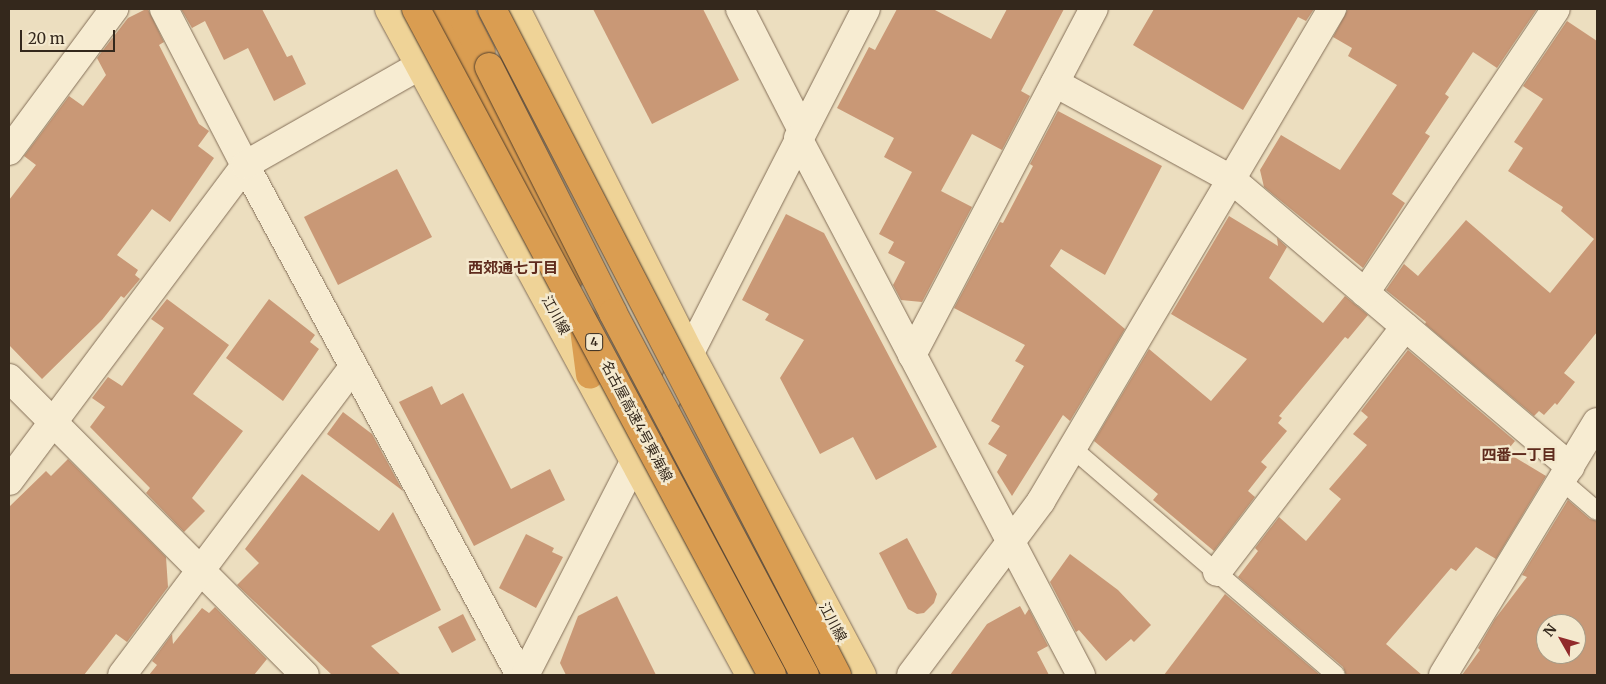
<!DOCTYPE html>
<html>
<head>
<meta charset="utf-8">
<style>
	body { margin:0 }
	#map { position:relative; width:1606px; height:684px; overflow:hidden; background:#ecdebf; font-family:Merriweather,"Noto Sans JP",serif }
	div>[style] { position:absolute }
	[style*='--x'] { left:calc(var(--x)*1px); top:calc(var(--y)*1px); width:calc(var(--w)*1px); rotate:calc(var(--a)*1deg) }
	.building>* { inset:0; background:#c99876 }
	.roads { filter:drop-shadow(0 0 1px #846f58) drop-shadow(0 0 1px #846f58) }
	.service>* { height:18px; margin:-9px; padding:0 9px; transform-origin:9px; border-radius:9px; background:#f7ecd2 }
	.minor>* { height:28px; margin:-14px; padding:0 14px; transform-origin:14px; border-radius:14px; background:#f7ecd2 }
	.primary>* { height:28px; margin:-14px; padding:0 14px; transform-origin:14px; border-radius:14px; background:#efd397 }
	.motorway>* { height:28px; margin:-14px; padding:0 14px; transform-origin:14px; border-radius:14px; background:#da9d51 }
	.bridges { filter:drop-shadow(0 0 1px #513e2c) drop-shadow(0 0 1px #513e2c) }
	.motorway-bridge>* { height:28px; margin:-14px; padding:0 14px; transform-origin:14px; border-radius:14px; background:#da9d51 }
	span { translate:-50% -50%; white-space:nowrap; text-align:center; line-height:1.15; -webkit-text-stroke:5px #f4e9ce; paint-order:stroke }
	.shield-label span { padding:1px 4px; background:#f4e9ce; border:1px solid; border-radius:4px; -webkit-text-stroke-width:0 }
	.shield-label { font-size:12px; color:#34281c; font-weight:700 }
	.street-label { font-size:14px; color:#34281c }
	.neighbourhood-label { font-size:15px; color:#5f2b1d; font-weight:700 }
	.frame { position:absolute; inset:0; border:10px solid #34281c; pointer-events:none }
	.north { position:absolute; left:1536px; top:614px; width:50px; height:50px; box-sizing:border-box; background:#f4e9ce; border:1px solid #a79c87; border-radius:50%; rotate:308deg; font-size:14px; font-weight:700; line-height:20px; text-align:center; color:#34281c }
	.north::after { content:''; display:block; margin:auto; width:18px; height:22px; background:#912a2b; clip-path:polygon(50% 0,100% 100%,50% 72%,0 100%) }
	.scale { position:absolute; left:20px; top:30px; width:95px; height:22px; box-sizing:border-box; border:2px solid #34281c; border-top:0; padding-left:6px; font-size:15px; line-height:18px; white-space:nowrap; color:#34281c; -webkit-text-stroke:4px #f4e9ce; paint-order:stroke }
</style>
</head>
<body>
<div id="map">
	<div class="building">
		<i style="clip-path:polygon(146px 9px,148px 9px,164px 42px,159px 45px,199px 124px,209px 131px,198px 146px,214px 158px,170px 222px,152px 209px,117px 255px,138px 270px,135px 275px,140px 279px,124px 298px,121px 296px,102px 320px,42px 379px,9px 345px,9px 200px,36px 165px,24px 156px,69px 96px,83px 106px,106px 75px,97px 58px,128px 18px)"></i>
		<i style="clip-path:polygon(181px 9px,262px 9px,287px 57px,292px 55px,306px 84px,274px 101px,248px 48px,224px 60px,205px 21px,192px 28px)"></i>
		<i style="clip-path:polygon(593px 9px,703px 9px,739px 80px,652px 124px)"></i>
		<i style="clip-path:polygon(897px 9px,933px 9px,991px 39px,1007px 9px,1064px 9px,1021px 91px,1030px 96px,1002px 150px,972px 134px,941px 191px,972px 207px,922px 302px,901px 300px,893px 285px,905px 262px,888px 253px,894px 242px,879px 234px,912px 172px,884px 157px,894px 138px,837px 108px,869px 47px,875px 50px)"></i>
		<i style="clip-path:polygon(1154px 9px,1314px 9px,1306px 21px,1298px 17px,1243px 110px,1133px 45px)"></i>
		<i style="clip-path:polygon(1348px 9px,1537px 9px,1497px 68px,1473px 52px,1445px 94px,1449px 97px,1425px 133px,1430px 136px,1392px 194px,1405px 203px,1363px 268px,1264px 187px,1260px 170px,1281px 135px,1340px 170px,1397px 85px,1348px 56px,1352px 48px,1333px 37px)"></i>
		<i style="clip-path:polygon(1567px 21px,1597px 41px,1597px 332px,1564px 373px,1575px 382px,1557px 405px,1555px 403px,1544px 415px,1539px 411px,1534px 416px,1425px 324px,1426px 322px,1386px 290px,1404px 264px,1418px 276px,1466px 220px,1550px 293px,1594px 239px,1561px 211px,1563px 207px,1508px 171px,1523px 148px,1514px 142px,1543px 99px,1523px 86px)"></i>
		<i style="clip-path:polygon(1058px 111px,1162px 166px,1105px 275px,1061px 249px,1050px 266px,1125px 329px,1070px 421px,1063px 415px,1012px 496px,997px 472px,1007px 455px,988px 444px,1000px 426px,991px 421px,1024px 366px,1015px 361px,1025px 345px,954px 308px,1000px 222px,1003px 223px,1033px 166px,1030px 164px)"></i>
		<i style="clip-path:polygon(397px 169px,432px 237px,338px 285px,304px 217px)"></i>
		<i style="clip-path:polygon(786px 214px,824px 233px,937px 447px,876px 480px,853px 437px,820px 454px,780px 378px,804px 340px,765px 320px,769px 314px,742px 300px)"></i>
		<i style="clip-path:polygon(1229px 216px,1278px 246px,1277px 238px,1287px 247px,1269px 278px,1323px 323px,1345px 296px,1368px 315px,1348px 339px,1345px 337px,1279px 416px,1282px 418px,1278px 423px,1287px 431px,1261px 462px,1267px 467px,1248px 491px,1255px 497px,1214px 551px,1153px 500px,1158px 494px,1094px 441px,1149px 349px,1211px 401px,1247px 359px,1171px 314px)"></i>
		<i style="clip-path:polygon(167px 299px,229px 345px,193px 394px,243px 431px,192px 498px,205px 511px,184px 532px,146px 493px,150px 488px,90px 427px,105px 407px,92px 398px,108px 377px,122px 386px,164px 328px,151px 319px)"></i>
		<i style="clip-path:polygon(269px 299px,315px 335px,310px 342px,319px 349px,283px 401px,226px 358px)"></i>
		<i style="clip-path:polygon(1408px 350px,1515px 441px,1506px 452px,1546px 476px,1496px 559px,1476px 547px,1456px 571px,1451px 568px,1386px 644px,1422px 675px,1346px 675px,1343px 667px,1238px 577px,1258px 551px,1255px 548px,1279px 517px,1306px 541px,1341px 499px,1329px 489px,1367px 445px,1353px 434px,1368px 417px,1361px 411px)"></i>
		<i style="clip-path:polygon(432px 386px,441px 405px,463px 393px,511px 489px,550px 469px,565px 500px,474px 546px,399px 402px)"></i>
		<i style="clip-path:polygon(343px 412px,372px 434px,403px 491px,327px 434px)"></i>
		<i style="clip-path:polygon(68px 459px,166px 557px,168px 587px,127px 642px,116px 634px,84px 675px,9px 675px,9px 507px,46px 471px,51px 476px)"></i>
		<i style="clip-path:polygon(302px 474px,379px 531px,393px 512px,441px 610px,371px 646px,401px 675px,332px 675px,237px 585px,259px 563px,245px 549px)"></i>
		<i style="clip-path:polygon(evenodd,1568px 500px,1590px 519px,1597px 521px,1597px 675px,1462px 675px,1480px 650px,1478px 648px,1495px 619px,1527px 577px,1522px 575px,1568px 500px,1546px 624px,1576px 624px,1576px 654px,1546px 654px,1546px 624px)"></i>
		<i style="clip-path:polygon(526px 534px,554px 548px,552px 552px,563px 557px,536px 608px,499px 588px)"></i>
		<i style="clip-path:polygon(907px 538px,937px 594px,934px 603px,924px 613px,917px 614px,908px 609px,879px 553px)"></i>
		<i style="clip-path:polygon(1070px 554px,1118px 590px,1151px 625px,1134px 642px,1131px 639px,1106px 661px,1079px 630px,1076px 632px,1050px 582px)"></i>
		<i style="clip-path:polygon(1225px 594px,1320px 675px,1164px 675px)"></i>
		<i style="clip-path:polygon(617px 596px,656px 675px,566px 675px,560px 663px,578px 616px)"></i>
		<i style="clip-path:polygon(1020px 606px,1025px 615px,1029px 609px,1048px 646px,1037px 652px,1049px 675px,950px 675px,987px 624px)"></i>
		<i style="clip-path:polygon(215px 607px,267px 659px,254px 675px,149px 675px,157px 665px,152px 661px,172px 634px,173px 644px,202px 608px,209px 613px)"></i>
		<i style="clip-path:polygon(463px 614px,476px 640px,452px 653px,438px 627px)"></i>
	</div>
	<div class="roads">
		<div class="service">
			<i style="--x:1072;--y:448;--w:348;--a:40.7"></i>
			<i style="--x:1562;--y:481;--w:46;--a:40.6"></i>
		</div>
		<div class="minor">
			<i style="--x:164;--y:9;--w:176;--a:62.6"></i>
			<i style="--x:245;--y:165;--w:579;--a:61.67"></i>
			<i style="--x:740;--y:9;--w:136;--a:62.9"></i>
			<i style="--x:1055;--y:83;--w:200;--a:28.6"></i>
			<i style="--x:1231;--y:179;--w:445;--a:40.3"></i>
			<i style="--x:798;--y:138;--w:607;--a:62.21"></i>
			<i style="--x:9;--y:151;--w:177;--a:-53.5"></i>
			<i style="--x:1365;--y:293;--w:342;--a:-56.1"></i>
			<i style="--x:912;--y:355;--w:391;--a:-62.3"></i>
			<i style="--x:9;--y:378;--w:419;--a:45.1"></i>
			<i style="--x:9;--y:481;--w:394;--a:-53.2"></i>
			<i style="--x:245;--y:165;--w:200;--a:-29.6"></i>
			<i style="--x:1217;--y:572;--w:309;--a:-52.5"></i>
			<i style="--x:122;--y:675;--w:385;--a:-53.1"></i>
			<i style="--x:525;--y:675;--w:748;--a:-62.89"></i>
			<i style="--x:911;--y:675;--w:217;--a:-53.2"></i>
			<i style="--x:1041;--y:501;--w:572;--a:-59.4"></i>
			<i style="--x:1443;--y:675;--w:296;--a:-58.7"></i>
		</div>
		<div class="primary">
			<i style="--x:389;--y:9;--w:758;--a:61.54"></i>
			<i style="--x:516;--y:9;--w:388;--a:63.2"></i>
			<i style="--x:691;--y:355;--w:363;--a:61.9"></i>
		</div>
		<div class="motorway">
			<i style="--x:437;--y:9;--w:207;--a:61.7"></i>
			<i style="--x:535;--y:191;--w:92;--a:67.6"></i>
			<i style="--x:459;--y:9;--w:48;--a:62.9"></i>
			<i style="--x:583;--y:321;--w:54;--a:82.6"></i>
		</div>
	</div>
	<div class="bridges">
		<div class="motorway-bridge">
			<i style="--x:416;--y:9;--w:755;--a:61.87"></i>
			<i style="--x:492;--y:9;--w:750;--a:62.62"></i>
			<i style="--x:489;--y:67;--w:275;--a:63.2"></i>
			<i style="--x:613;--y:313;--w:410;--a:62.1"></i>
		</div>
	</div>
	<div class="shield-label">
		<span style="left:594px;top:342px">4</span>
	</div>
	<div class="street-label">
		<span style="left:556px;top:315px;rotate:61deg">江川線</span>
		<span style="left:637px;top:421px;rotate:62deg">名古屋高速4号東海線</span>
		<span style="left:833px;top:622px;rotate:62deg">江川線</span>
	</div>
	<div class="neighbourhood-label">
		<span style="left:513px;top:268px">西郊通七丁目</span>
		<span style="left:1519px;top:455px">四番一丁目</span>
	</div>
	<div class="frame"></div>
	<div class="north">N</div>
	<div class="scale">20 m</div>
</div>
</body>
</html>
